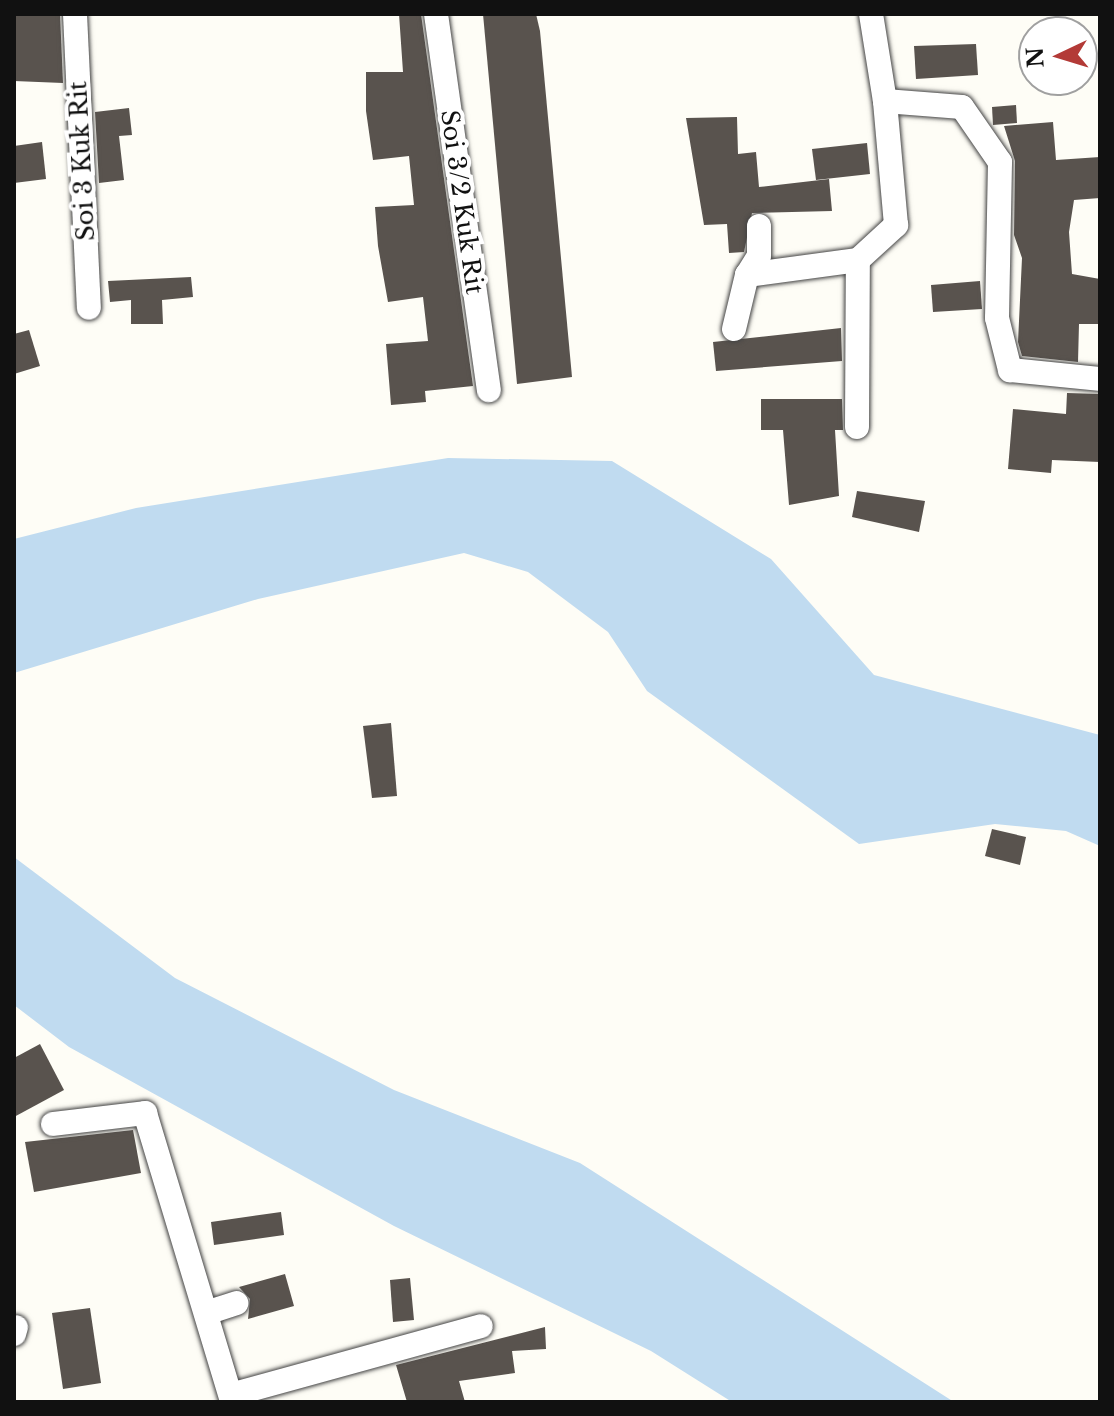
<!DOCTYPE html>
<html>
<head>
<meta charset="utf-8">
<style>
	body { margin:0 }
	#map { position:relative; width:1114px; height:1416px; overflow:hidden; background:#fefdf6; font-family:"Libre Baskerville",serif }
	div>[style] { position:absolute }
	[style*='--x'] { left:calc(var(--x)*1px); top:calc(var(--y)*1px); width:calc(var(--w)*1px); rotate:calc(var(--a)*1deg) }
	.water>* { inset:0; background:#c0dbf0 }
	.building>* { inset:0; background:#59534e }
	.roads { filter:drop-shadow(0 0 2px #444) drop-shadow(0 0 2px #444) }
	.minor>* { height:24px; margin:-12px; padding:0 12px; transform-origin:12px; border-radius:12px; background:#fff }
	span { translate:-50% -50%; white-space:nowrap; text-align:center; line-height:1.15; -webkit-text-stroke:8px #fff; paint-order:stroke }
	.street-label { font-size:24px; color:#111 }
	.frame { position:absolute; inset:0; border:16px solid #111; pointer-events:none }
	.north { position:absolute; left:1018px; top:16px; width:80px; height:80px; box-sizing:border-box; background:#fff; border:2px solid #a0a0a0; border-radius:50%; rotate:266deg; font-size:22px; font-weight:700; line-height:32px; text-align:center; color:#111 }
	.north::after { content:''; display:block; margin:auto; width:28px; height:36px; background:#b33a37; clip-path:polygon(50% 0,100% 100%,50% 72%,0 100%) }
</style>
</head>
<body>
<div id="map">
	<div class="water">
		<i style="clip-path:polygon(448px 458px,612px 461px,771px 559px,874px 675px,1100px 735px,1100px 846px,1066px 831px,995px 824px,859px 844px,647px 691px,608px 632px,528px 572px,464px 553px,258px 599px,14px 673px,14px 539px,136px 508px)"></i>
		<i style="clip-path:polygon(14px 857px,175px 978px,394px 1090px,580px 1163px,954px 1402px,732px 1402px,651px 1351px,394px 1226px,69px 1047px,14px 1005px)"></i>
	</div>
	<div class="building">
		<i style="clip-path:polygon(14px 14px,60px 14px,63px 83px,14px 81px)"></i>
		<i style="clip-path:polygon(399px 14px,421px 14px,473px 386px,425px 391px,426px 402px,391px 405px,386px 344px,428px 341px,423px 297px,388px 302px,378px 246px,375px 207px,414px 205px,409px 156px,373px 160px,366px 111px,366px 72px,403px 72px)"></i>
		<i style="clip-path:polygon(483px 14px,536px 14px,540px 31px,572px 377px,517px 384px)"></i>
		<i style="clip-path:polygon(976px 44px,978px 75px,916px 79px,914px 46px)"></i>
		<i style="clip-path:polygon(1016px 105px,1017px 123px,993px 125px,992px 107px)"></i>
		<i style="clip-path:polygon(129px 108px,132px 135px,119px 136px,124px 180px,99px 183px,95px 112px)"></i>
		<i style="clip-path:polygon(737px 117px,738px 154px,756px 152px,759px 187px,829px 179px,832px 211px,752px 213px,744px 252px,729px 253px,727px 224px,704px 225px,686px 118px)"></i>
		<i style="clip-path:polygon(1053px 122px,1056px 160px,1100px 157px,1100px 198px,1074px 200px,1069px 232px,1072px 274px,1100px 279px,1100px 324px,1079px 324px,1078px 362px,1022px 356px,1018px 342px,1022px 258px,1014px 235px,1015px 161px,1004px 126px)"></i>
		<i style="clip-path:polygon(42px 142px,46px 179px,14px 183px,14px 146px)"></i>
		<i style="clip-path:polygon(867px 143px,870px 174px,816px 180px,812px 149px)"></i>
		<i style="clip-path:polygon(191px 277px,193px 297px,162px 300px,163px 324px,131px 324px,131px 300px,110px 302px,108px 281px)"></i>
		<i style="clip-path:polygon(980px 281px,982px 309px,933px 312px,931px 285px)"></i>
		<i style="clip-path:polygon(841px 328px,842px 361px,716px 371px,713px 342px)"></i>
		<i style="clip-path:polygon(29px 330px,40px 366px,14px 374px,14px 334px)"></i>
		<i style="clip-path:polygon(1067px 393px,1100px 394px,1100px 462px,1052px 460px,1051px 473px,1008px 469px,1013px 409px,1066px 414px)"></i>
		<i style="clip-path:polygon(761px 399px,842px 399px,843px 430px,835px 430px,839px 496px,789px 505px,783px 430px,761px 430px)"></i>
		<i style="clip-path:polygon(857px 491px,925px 501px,919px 532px,852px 517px)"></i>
		<i style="clip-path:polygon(391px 723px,397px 796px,372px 798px,363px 726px)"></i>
		<i style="clip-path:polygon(992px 829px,1026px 837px,1020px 865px,985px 856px)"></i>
		<i style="clip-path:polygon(40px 1044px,64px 1090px,14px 1117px,14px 1058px)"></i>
		<i style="clip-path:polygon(133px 1130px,141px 1173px,34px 1192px,25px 1142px)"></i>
		<i style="clip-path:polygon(281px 1212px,284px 1235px,214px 1245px,211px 1222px)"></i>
		<i style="clip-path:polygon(285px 1274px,294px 1306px,248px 1319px,250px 1299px,239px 1287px)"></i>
		<i style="clip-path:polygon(410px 1278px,414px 1320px,393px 1322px,390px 1280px)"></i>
		<i style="clip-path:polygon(90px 1308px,101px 1383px,63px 1389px,52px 1313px)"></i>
		<i style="clip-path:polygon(545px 1327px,546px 1349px,512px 1351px,515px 1373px,459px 1381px,465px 1402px,407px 1402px,396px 1365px)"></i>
	</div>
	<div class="roads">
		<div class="minor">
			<i style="--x:75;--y:14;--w:294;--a:87.3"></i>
			<i style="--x:436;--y:14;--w:380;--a:82"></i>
			<i style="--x:871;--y:14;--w:88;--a:80.9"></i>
			<i style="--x:885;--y:101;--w:77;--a:4.5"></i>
			<i style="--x:962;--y:107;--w:67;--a:55.4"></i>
			<i style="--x:1000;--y:162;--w:156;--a:91.1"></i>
			<i style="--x:997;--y:318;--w:54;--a:76"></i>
			<i style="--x:1010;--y:370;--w:90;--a:5.7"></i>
			<i style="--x:747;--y:275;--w:22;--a:-58"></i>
			<i style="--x:759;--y:256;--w:30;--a:-90"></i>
			<i style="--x:734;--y:329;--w:56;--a:-76.5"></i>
			<i style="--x:747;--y:275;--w:112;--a:-7.7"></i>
			<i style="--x:857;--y:427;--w:167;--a:-89.7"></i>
			<i style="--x:858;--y:260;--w:52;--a:-42.6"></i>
			<i style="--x:896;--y:225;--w:124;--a:-95.1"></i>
			<i style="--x:53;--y:1124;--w:93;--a:-6.8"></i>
			<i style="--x:145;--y:1113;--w:302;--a:73.2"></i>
			<i style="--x:206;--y:1313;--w:32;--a:-18"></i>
			<i style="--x:14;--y:1334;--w:7;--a:-74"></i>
			<i style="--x:231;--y:1395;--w:259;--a:-15.4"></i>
		</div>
	</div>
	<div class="street-label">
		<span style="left:82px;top:161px;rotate:-93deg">Soi 3 Kuk Rit</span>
		<span style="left:462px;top:202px;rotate:82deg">Soi 3/2 Kuk Rit</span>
	</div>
	<div class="frame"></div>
	<div class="north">N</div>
</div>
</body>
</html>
